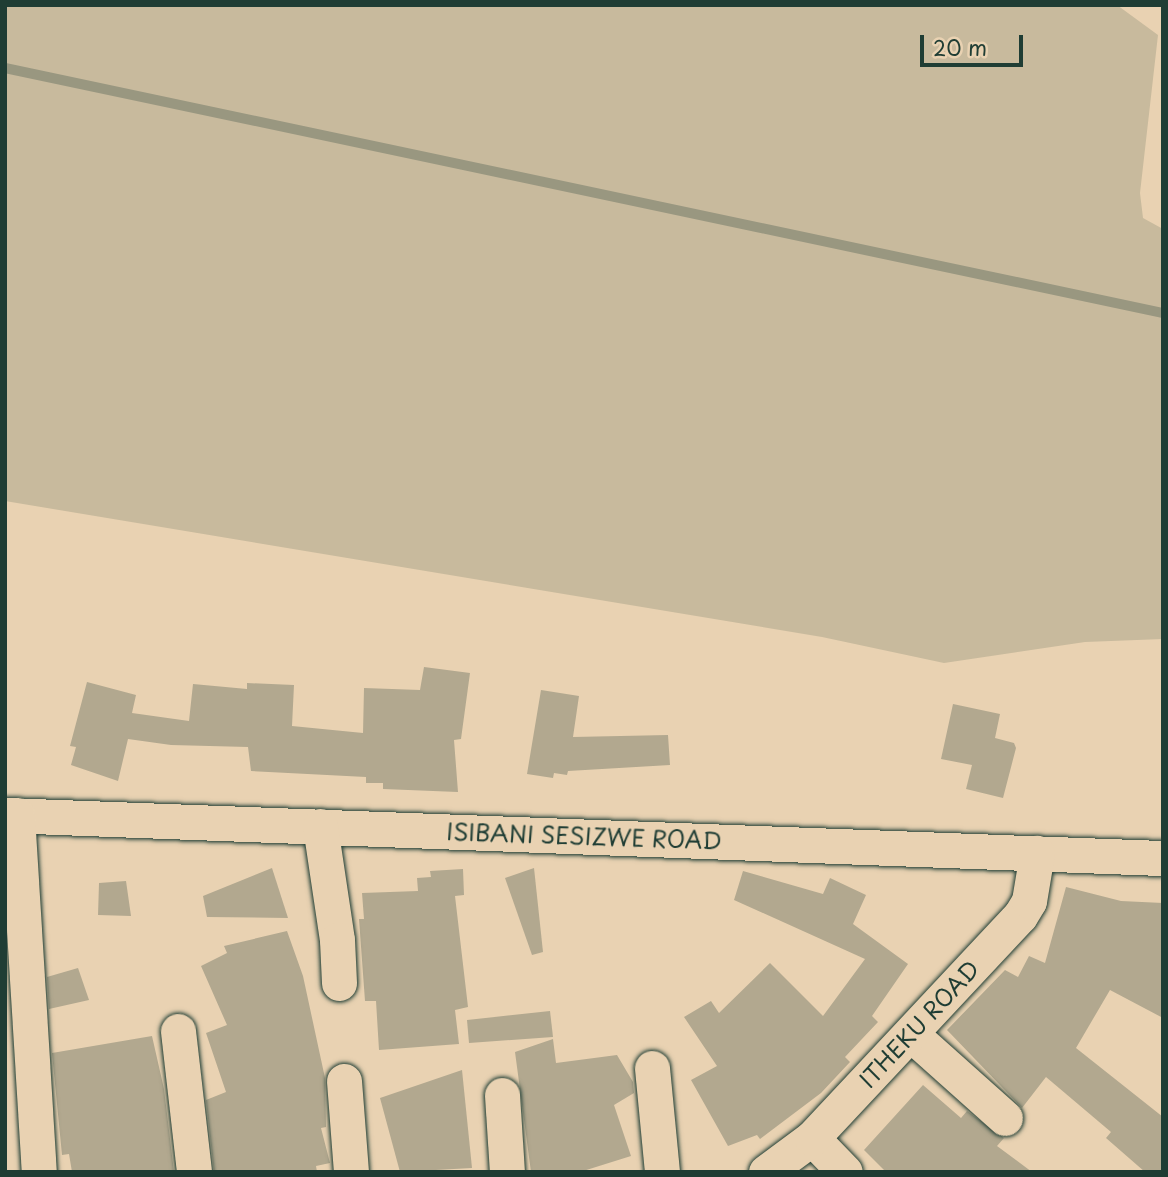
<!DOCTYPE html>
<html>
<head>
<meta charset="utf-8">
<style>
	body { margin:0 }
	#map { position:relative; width:1168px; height:1177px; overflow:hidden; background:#e9d2b2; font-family:"Playpen Sans",sans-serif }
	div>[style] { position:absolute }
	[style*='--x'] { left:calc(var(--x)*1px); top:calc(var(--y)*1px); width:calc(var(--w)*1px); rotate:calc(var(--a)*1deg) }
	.green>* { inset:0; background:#c8ba9d }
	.stream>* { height:10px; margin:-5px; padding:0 5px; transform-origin:5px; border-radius:5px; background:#999780 }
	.building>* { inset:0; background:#b2a88f }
	.roads { filter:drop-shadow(0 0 2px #1f3d34) drop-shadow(0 0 2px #1f3d34) }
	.minor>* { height:35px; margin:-17.5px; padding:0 17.5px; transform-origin:17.5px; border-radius:17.5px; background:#e9d2b2 }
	span { translate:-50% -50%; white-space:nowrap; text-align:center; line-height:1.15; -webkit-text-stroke:5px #e9d2b2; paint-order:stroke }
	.street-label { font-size:23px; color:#1f3d34 }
	.frame { position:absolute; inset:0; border:7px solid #1f3d34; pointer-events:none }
	.scale { position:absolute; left:920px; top:35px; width:103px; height:32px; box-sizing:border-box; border:4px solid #1f3d34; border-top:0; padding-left:9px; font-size:21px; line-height:24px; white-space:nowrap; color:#1f3d34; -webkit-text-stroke:5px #e9d2b2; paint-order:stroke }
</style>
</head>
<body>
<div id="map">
	<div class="green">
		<i style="clip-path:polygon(5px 5px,1117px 5px,1158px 35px,1140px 193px,1143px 218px,1163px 229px,1163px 639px,1085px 642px,944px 663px,822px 637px,5px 501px)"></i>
	</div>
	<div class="stream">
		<i style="--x:5;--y:68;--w:1184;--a:11.95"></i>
	</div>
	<div class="building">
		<i style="clip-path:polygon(424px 667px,470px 673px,461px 739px,454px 740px,458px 792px,383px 789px,383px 783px,366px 783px,366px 777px,251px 771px,248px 747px,171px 745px,128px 739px,118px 781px,71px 765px,76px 747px,70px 746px,87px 682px,136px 695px,132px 713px,189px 721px,193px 684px,247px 689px,247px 683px,294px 685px,292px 726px,363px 733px,364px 688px,420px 690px)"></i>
		<i style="clip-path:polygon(541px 690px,579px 696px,573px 737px,668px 735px,670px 765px,568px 771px,567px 775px,554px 773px,553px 778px,527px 774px)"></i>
		<i style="clip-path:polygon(953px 704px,1000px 714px,995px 738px,1014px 743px,1016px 748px,1003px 798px,966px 789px,972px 765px,941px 759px)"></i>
		<i style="clip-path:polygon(272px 868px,288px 918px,207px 917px,203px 896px)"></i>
		<i style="clip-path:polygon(534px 868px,543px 952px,532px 955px,505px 878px)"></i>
		<i style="clip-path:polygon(463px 869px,464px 895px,455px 896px,468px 1007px,455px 1010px,459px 1044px,379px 1050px,376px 1001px,365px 1001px,359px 919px,364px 919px,362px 893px,418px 891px,417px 878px,431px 877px,430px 871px)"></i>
		<i style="clip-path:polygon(743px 871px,823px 894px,830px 878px,866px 895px,853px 924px,908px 964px,872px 1016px,878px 1022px,845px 1057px,850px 1062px,821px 1093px,760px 1139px,757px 1135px,728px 1146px,691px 1080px,717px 1066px,684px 1017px,711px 1001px,719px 1013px,770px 963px,823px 1016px,865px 959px,734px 900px)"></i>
		<i style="clip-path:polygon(126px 881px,131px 916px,98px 915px,99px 883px)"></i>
		<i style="clip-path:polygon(1066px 887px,1121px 901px,1163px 903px,1163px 1018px,1110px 990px,1076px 1048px,1163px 1117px,1163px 1172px,1145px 1172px,1106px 1138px,1111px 1132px,1046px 1077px,1022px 1108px,947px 1030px,1005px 970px,1018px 977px,1029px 956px,1045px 963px)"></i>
		<i style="clip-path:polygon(287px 931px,303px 976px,325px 1078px,326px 1127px,321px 1128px,330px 1163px,316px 1166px,317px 1172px,214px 1172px,206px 1100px,226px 1092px,206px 1033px,227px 1025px,201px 966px,227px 953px,224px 946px)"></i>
		<i style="clip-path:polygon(78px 968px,89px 1000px,49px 1009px,47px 977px)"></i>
		<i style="clip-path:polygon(550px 1011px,553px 1037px,469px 1043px,467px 1020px)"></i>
		<i style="clip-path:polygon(152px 1036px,164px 1089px,174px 1172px,72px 1172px,69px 1154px,62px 1155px,52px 1053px)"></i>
		<i style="clip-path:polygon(553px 1039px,556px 1063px,617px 1055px,633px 1082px,634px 1093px,614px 1105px,631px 1156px,580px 1172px,531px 1172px,515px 1052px)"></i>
		<i style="clip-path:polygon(462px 1070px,472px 1168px,400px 1172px,380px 1098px)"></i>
		<i style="clip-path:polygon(923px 1085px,961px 1118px,967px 1111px,1004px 1138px,997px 1146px,1032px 1172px,886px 1172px,864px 1150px)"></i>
	</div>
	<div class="roads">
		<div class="minor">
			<i style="--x:5;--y:815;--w:1159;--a:2.13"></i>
			<i style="--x:17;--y:815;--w:358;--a:86.5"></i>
			<i style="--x:320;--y:826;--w:115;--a:81.5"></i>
			<i style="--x:337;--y:940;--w:43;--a:87.3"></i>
			<i style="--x:178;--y:1031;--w:142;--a:83.5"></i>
			<i style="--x:911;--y:1034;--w:126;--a:41.8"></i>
			<i style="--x:652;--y:1068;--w:104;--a:84.5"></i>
			<i style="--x:344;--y:1081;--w:91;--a:85.6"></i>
			<i style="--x:502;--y:1095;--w:77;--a:86.3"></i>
			<i style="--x:812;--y:1138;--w:47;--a:45.9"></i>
			<i style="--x:766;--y:1172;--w:57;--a:-36.5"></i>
			<i style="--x:812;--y:1138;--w:304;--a:-46.9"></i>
			<i style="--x:1020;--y:916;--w:17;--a:-59"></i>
			<i style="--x:1029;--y:901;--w:49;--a:-80.5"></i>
		</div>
	</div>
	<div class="street-label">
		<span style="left:584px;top:836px;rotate:2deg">ISIBANI SESIZWE ROAD</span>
		<span style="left:919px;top:1024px;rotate:-47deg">ITHEKU ROAD</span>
	</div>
	<div class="frame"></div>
	<div class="scale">20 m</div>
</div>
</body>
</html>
